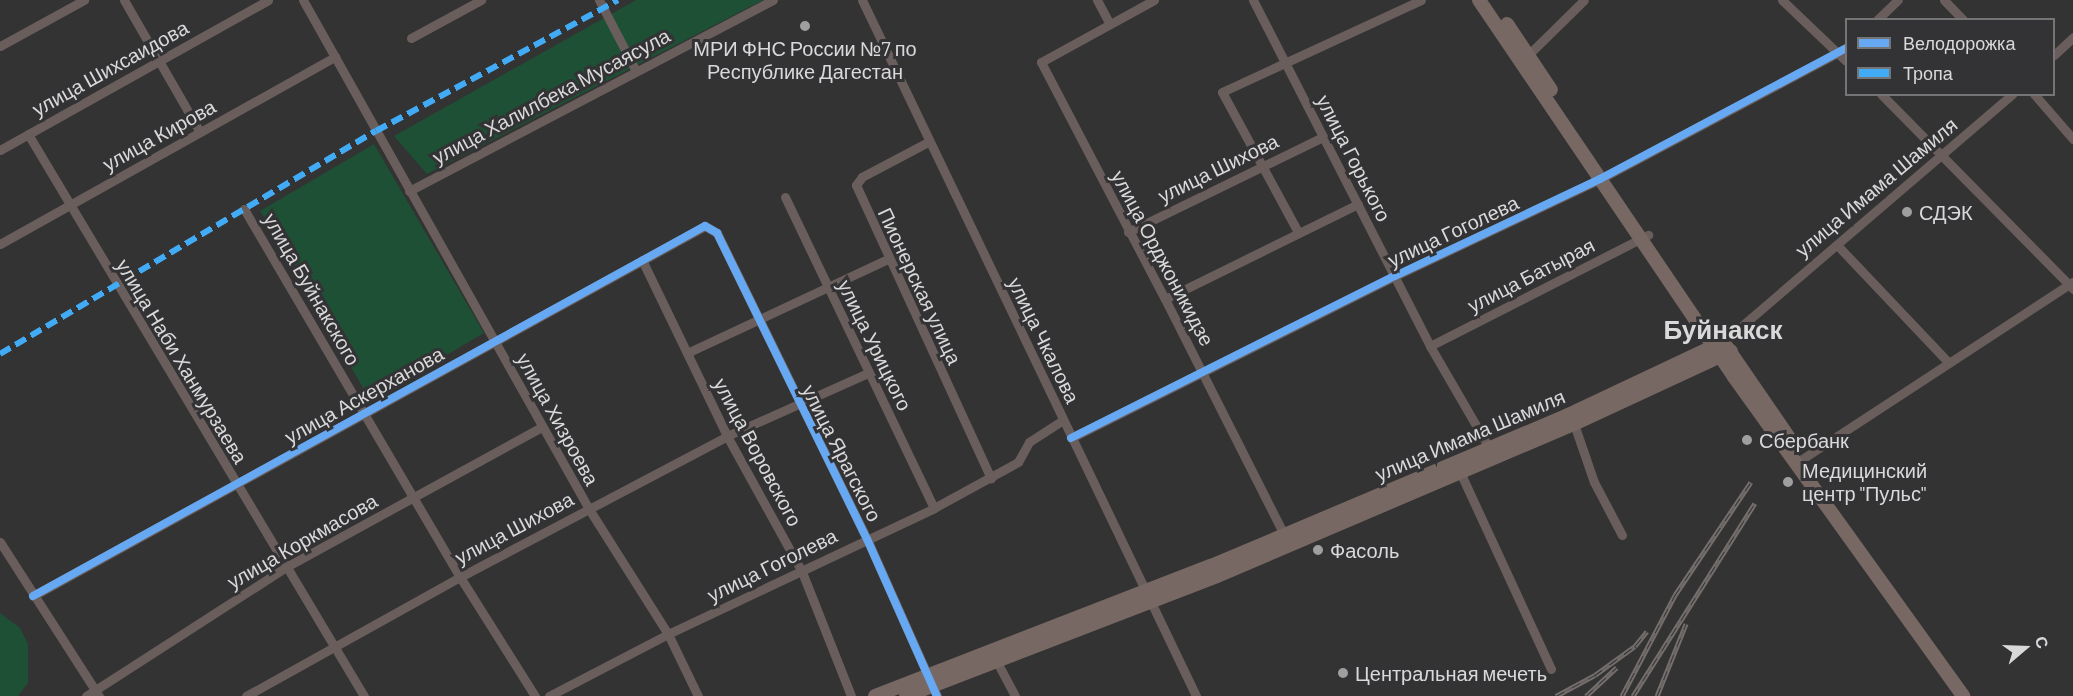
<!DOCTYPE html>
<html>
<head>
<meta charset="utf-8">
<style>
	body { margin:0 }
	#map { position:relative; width:2073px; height:696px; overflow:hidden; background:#333; font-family:Barlow,sans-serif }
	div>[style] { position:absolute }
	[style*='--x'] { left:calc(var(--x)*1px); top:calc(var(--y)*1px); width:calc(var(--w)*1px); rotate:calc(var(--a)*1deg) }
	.green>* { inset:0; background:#1d5035 }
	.street>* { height:9px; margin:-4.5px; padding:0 4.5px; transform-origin:4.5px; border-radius:4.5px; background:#6a5e5c }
	.secondary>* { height:14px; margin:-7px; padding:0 7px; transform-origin:7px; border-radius:7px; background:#776863 }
	.rail>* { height:5px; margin-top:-2.5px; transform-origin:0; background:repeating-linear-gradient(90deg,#333234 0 9px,#746e6c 0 18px); box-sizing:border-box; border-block:2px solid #746e6c }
	.quiet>* { height:6px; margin-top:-3px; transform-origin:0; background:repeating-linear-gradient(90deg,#42abf6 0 12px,transparent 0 18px) }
	.cycleway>* { height:8px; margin:-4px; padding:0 4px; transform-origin:4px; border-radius:4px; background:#66a8f1 }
	.dots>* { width:16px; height:16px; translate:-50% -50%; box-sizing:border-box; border:3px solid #333234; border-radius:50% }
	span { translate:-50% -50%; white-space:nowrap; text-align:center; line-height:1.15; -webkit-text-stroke:6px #333234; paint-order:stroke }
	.poi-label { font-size:20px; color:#dad9da }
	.left { translate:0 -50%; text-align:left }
	.street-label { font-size:20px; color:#dad9da }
	.district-label { font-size:26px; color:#dad9da; font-weight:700 }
	.legend { position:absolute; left:1845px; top:18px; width:210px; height:78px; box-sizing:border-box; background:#333234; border:2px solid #767576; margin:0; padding:8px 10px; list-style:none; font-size:18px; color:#dad9da }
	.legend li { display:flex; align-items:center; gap:12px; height:30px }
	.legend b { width:30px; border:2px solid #767576 }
	.north { position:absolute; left:1995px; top:618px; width:60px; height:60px; -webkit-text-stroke:4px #333234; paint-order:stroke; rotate:71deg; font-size:16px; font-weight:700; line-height:24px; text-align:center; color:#dad9da }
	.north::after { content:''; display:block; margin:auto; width:21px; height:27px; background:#dad9da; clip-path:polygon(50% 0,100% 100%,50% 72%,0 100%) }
</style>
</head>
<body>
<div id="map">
	<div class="green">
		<i style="clip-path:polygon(636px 0,763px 0,427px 174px,394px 136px)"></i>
		<i style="clip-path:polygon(374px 144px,484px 333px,370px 400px,260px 211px)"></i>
		<i style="clip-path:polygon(0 613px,20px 628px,28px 644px,28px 683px,18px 696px,0 696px)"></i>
	</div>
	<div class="street">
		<i style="--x:124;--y:0;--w:152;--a:60.1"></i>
		<i style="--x:303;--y:0;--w:584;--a:60.67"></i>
		<i style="--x:589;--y:509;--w:148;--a:57.7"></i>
		<i style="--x:668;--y:634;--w:69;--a:64.2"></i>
		<i style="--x:599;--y:0;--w:80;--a:62.5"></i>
		<i style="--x:862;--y:0;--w:772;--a:64.36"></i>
		<i style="--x:1097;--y:0;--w:26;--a:62"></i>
		<i style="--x:1154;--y:0;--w:129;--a:151.2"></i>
		<i style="--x:1041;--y:62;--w:267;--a:62.4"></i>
		<i style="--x:1165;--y:299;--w:264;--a:63.2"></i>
		<i style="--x:1253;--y:0;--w:389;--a:62.9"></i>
		<i style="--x:1430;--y:346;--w:124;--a:59.9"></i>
		<i style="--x:1782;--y:0;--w:88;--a:43.6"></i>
		<i style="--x:1944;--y:0;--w:28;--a:46"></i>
		<i style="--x:1877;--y:20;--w:29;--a:-44"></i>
		<i style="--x:411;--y:38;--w:80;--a:-28.5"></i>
		<i style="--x:0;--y:46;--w:96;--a:-28.7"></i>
		<i style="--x:2054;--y:55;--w:26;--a:-43"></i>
		<i style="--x:1526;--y:57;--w:81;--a:-44.5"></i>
		<i style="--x:1881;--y:94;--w:274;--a:45.4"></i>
		<i style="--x:2034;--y:94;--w:60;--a:49.1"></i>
		<i style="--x:28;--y:134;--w:655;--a:59.13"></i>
		<i style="--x:928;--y:142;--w:75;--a:152.1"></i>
		<i style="--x:862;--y:177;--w:10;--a:127"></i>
		<i style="--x:856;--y:185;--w:323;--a:65.3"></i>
		<i style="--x:0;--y:150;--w:307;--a:-29.2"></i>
		<i style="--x:409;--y:191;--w:411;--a:-27.7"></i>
		<i style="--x:785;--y:197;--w:345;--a:64.4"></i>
		<i style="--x:244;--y:209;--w:427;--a:59.6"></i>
		<i style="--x:460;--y:577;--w:141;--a:57.8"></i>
		<i style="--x:1128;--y:232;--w:217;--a:-26"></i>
		<i style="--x:1298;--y:232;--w:159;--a:-118.5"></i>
		<i style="--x:1222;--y:92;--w:219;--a:-24.8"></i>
		<i style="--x:0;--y:244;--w:384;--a:-29.2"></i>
		<i style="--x:1838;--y:246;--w:161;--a:46.5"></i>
		<i style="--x:642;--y:260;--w:195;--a:64.2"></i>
		<i style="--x:727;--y:436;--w:155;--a:61.1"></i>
		<i style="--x:802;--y:572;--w:133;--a:68.4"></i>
		<i style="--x:1165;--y:299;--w:215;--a:-26.2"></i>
		<i style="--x:1723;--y:342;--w:381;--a:-40.6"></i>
		<i style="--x:1430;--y:346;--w:245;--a:-27"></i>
		<i style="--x:687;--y:353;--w:222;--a:-25.1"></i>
		<i style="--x:1574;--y:424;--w:61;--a:71"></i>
		<i style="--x:1594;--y:482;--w:60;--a:62.2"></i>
		<i style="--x:1071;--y:438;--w:362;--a:-26.6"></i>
		<i style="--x:1395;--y:276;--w:227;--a:-25.3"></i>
		<i style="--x:1600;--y:179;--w:279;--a:-28"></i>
		<i style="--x:1796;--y:463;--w:331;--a:-33.2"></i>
		<i style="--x:1460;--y:472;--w:217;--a:65.2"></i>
		<i style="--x:0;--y:542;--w:183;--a:57.3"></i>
		<i style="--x:33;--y:596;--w:767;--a:-28.84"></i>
		<i style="--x:705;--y:226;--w:14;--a:30"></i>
		<i style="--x:717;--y:233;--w:341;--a:63.9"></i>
		<i style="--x:867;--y:539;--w:172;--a:66"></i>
		<i style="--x:997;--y:662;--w:38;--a:62"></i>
		<i style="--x:86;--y:696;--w:238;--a:-32.8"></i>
		<i style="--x:286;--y:567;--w:292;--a:-28.7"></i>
		<i style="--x:246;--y:696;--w:245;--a:-29.1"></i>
		<i style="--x:460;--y:577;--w:302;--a:-27.8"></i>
		<i style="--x:727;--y:436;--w:154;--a:-24.1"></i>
		<i style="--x:549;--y:696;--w:134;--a:-27.5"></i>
		<i style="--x:668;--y:634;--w:294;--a:-25.3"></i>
		<i style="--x:934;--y:508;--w:96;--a:-28.7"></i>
		<i style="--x:1018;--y:462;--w:23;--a:-61"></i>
		<i style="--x:1029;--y:442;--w:40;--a:-32.9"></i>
	</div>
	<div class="secondary">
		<i style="--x:1479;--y:0;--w:455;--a:55.9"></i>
		<i style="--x:1734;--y:377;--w:393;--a:54.3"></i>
		<i style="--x:1507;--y:24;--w:79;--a:56.3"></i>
		<i style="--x:1726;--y:346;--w:113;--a:55.5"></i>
		<i style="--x:875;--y:696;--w:360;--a:-21.2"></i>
		<i style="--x:1211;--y:566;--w:388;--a:-22.9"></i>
		<i style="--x:1568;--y:415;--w:171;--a:-25.2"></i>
		<i style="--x:906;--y:696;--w:333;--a:-21.1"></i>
		<i style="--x:1217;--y:576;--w:388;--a:-23.1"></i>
		<i style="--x:1574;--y:424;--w:173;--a:-24.9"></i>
	</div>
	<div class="rail">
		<i style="--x:1556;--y:696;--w:44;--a:-28.3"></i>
		<i style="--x:1595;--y:675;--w:49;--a:-35.9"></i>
		<i style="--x:1635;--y:646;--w:19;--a:-51"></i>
		<i style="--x:1586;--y:696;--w:42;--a:-43.1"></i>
		<i style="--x:1622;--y:696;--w:114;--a:-62.3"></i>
		<i style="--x:1675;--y:595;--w:136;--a:-56.1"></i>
		<i style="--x:1633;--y:696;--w:228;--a:-57.7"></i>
		<i style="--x:1657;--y:696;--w:78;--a:-68.1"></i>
	</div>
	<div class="quiet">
		<i style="--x:0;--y:354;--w:437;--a:-30.7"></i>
		<i style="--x:376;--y:131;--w:275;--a:-28.4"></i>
	</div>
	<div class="cycleway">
		<i style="--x:1071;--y:438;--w:362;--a:-26.6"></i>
		<i style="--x:1395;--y:276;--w:227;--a:-25.3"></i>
		<i style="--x:1600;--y:179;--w:279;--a:-28"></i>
		<i style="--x:33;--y:596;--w:767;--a:-28.84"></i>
		<i style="--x:705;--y:226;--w:14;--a:30"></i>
		<i style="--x:717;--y:233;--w:341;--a:63.9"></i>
		<i style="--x:867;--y:539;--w:172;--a:66"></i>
	</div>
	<div class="dots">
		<i style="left:805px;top:26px;background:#a09fa0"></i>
		<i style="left:1907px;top:212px;background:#a09fa0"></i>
		<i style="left:1747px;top:440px;background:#a09fa0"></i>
		<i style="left:1788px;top:482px;background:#a09fa0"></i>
		<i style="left:1318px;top:550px;background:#a09fa0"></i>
		<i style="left:1343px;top:673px;background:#a09fa0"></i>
	</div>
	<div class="poi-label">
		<span style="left:805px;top:60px">МРИ ФНС России №7 по<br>Республике Дагестан</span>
		<span class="left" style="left:1919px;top:212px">СДЭК</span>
		<span class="left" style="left:1759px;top:440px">Сбербанк</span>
		<span class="left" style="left:1802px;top:482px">Медицинский<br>центр "Пульс"</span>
		<span class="left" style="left:1330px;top:550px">Фасоль</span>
		<span class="left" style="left:1355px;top:673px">Центральная мечеть</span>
	</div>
	<div class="street-label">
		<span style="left:110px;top:68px;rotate:-29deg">улица Шихсаидова</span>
		<span style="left:551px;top:96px;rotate:-28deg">улица Халилбека Мусаясула</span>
		<span style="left:159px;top:135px;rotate:-29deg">улица Кирова</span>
		<span style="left:1354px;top:158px;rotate:63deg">улица Горького</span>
		<span style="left:1218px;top:168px;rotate:-26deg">улица Шихова</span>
		<span style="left:1876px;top:187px;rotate:-40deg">улица Имама Шамиля</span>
		<span style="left:1453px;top:231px;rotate:-25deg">улица Гоголева</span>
		<span style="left:1163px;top:258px;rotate:62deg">улица Орджоникидзе</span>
		<span style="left:1531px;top:275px;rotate:-27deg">улица Батырая</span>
		<span style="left:920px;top:286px;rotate:65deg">Пионерская улица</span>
		<span style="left:312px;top:289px;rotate:60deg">улица Буйнакского</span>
		<span style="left:1044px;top:340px;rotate:64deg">улица Чкалова</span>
		<span style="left:875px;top:345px;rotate:64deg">улица Урицкого</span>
		<span style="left:182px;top:361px;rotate:59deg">улица Наби Ханмурзаева</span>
		<span style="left:364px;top:395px;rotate:-29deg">улица Аскерханова</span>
		<span style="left:558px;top:419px;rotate:61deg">улица Хизроева</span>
		<span style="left:1470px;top:435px;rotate:-23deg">улица Имама Шамиля</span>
		<span style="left:758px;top:452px;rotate:62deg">улица Воровского</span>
		<span style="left:842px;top:453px;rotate:63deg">улица Ярагского</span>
		<span style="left:514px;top:528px;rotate:-28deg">улица Шихова</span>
		<span style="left:302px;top:541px;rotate:-30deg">улица Коркмасова</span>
		<span style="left:772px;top:565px;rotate:-26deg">улица Гоголева</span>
	</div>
	<div class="district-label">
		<span style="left:1723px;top:329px">Буйнакск</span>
	</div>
	<ul class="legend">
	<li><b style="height:8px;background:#66a8f1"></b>Велодорожка</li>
	<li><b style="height:8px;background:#42abf6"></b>Тропа</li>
	</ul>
	<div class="north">С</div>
</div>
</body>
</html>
